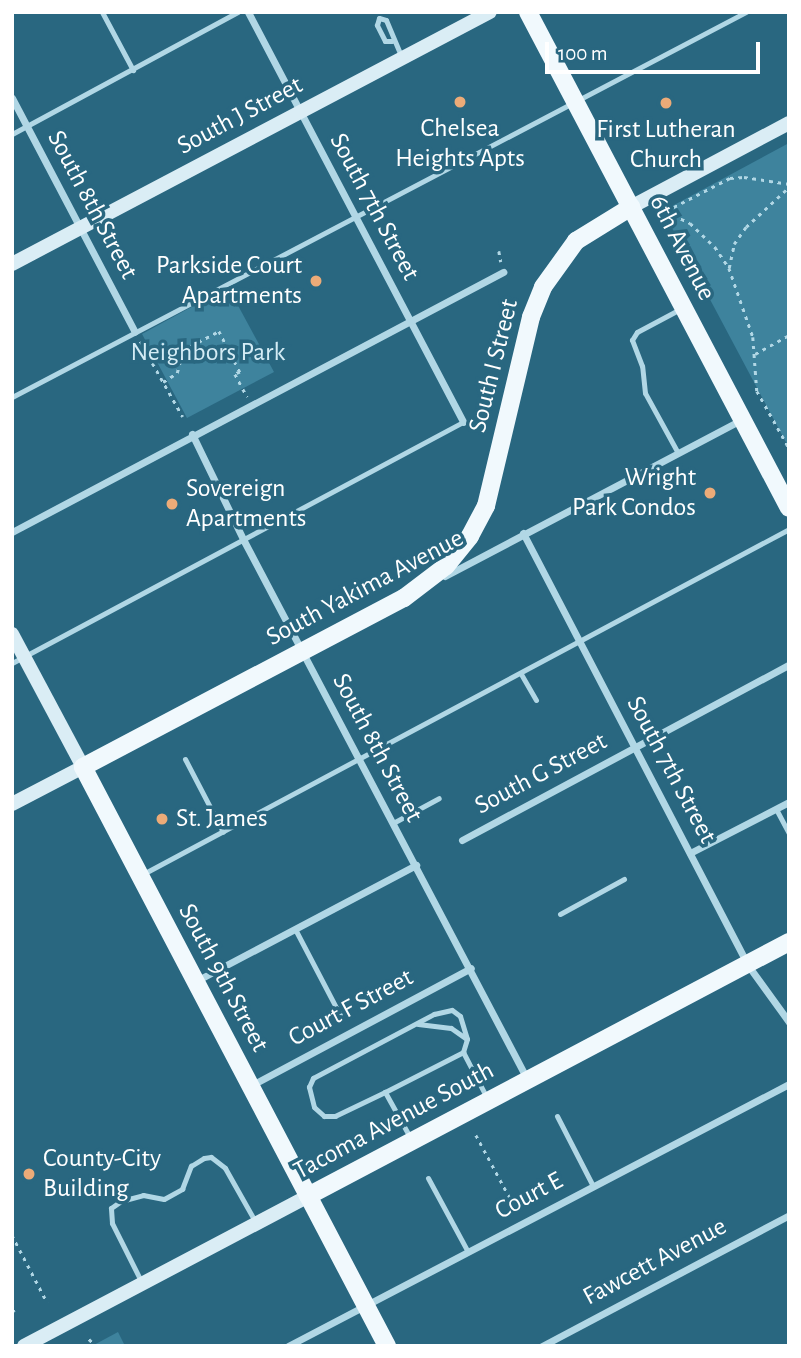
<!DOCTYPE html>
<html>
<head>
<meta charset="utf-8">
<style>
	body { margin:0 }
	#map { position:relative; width:801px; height:1358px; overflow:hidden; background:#296780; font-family:"Alegreya Sans",sans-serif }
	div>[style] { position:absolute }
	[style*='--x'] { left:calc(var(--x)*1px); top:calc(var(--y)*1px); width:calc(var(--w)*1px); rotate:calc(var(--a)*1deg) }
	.green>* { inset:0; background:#3e839d }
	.path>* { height:2.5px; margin-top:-1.25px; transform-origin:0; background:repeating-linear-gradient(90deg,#b1d7e5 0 3.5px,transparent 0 8.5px) }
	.lane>* { height:5px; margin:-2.5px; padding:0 2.5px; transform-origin:2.5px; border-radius:2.5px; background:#b1d7e5 }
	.street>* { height:7px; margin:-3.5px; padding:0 3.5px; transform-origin:3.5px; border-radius:3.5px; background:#b1d7e5 }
	.secondary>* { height:14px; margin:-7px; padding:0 7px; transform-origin:7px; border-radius:7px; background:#daedf5 }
	.primary>* { height:18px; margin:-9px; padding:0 9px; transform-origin:9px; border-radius:9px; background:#f1f9fd }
	.dots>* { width:19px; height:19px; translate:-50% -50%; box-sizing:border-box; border:4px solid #296780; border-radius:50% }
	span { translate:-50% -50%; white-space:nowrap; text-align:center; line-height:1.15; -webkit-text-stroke:7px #296780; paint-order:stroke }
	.street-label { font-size:26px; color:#fff }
	.poi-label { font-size:26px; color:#fff }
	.right { translate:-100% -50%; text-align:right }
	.left { translate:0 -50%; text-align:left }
	.park-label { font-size:26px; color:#d4ecf5 }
	.frame { position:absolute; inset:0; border:14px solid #fff; pointer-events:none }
	.scale { position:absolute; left:545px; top:42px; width:215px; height:32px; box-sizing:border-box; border:4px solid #fff; border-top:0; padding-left:9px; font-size:21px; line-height:24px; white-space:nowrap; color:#fff; -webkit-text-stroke:5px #296780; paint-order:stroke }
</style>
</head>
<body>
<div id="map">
	<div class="green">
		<i style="clip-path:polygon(789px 143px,789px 448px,663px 211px)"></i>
		<i style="clip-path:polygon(228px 287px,274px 372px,187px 418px,142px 334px)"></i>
		<i style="clip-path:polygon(118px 1332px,125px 1346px,92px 1346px)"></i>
	</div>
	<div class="path">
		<i style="--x:666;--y:211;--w:27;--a:27"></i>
		<i style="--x:690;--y:223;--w:35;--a:44"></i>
		<i style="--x:715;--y:247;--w:25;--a:56"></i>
		<i style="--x:729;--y:268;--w:73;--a:70.8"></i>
		<i style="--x:753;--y:337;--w:54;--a:85.8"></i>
		<i style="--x:757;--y:391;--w:65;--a:60.7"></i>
		<i style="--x:666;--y:211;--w:72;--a:-27.3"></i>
		<i style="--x:730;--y:178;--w:14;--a:-4"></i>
		<i style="--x:744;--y:177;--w:46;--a:8.8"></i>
		<i style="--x:499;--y:251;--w:11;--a:80"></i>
		<i style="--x:729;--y:268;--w:25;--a:-78"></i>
		<i style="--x:734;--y:244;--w:21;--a:-55"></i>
		<i style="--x:746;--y:227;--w:59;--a:-42.9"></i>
		<i style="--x:140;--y:341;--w:87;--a:60.5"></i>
		<i style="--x:755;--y:354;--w:39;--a:-29"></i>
		<i style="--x:163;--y:382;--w:17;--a:-33"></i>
		<i style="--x:177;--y:373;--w:24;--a:-75"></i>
		<i style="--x:183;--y:350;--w:41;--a:-27.8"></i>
		<i style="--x:219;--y:331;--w:46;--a:62.9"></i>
		<i style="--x:240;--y:372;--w:5;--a:158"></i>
		<i style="--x:235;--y:374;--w:26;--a:62"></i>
		<i style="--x:476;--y:1135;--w:89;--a:61.7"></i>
		<i style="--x:12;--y:1235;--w:76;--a:62.4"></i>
		<i style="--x:12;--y:1312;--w:6;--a:-45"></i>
		<i style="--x:89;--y:1339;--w:10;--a:45"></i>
	</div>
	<div class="lane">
		<i style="--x:102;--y:12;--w:66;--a:61.9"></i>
		<i style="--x:392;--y:41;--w:7;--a:180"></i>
		<i style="--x:385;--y:41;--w:18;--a:-117"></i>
		<i style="--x:377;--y:25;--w:7;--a:-74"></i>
		<i style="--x:379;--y:18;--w:7;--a:16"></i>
		<i style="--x:386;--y:20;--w:41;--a:67.2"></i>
		<i style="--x:12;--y:134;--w:257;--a:-28.4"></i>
		<i style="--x:12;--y:397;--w:829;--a:-27.68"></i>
		<i style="--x:678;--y:453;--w:68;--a:-118.8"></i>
		<i style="--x:645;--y:393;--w:27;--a:-96"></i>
		<i style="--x:642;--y:366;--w:28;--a:-111"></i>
		<i style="--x:632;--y:340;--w:9;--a:-58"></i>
		<i style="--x:637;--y:332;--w:49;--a:-28.1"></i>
		<i style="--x:12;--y:663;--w:511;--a:-28.12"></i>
		<i style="--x:521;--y:674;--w:30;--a:60"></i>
		<i style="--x:185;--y:759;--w:82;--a:62.5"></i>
		<i style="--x:776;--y:809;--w:27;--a:62"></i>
		<i style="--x:393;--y:823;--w:52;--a:-28.5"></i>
		<i style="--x:143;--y:874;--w:732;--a:-28.1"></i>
		<i style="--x:560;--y:914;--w:73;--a:-28.7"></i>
		<i style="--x:295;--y:929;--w:97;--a:62.4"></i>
		<i style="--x:418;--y:1024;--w:33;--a:7"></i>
		<i style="--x:451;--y:1028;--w:19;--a:35"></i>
		<i style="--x:385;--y:1092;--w:55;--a:154.4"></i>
		<i style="--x:335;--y:1116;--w:11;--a:180"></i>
		<i style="--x:324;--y:1116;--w:13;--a:-138"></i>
		<i style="--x:314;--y:1107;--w:21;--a:-104"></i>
		<i style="--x:309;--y:1087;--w:10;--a:-66"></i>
		<i style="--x:313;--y:1078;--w:137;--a:-27.9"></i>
		<i style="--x:434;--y:1014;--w:18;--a:-13"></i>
		<i style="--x:452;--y:1010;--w:10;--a:37"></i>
		<i style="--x:460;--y:1016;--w:24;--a:73"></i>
		<i style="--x:467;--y:1039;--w:14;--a:107"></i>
		<i style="--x:557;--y:1116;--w:79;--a:62.8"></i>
		<i style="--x:411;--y:1139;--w:54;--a:-119"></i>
		<i style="--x:385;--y:1092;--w:88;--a:-27.1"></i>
		<i style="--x:463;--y:1052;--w:52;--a:62.4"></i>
		<i style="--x:428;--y:1178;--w:84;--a:61.6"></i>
		<i style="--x:142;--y:1283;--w:67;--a:-116.6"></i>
		<i style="--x:112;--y:1223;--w:15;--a:-94"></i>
		<i style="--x:111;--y:1208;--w:12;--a:-35"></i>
		<i style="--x:121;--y:1201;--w:23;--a:-15"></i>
		<i style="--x:143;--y:1195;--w:21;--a:11"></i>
		<i style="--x:164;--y:1199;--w:21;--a:-29"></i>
		<i style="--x:182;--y:1189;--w:25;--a:-69"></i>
		<i style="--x:191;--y:1166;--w:15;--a:-32"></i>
		<i style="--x:204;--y:1158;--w:7;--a:-8"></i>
		<i style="--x:211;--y:1157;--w:18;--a:38"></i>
		<i style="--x:225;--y:1168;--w:63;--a:60.6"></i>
	</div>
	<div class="street">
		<i style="--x:248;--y:12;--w:463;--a:62.3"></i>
		<i style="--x:12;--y:98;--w:264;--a:62.3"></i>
		<i style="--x:192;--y:434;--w:119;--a:64.1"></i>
		<i style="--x:244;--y:541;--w:608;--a:62.25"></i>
		<i style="--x:12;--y:532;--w:556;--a:-27.9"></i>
		<i style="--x:523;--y:533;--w:486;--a:62.5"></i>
		<i style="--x:747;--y:964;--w:72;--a:54.1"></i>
		<i style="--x:445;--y:576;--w:335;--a:-27.8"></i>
		<i style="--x:462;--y:840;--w:371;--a:-28.2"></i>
		<i style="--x:690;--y:853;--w:111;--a:-27.3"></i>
		<i style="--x:196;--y:981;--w:249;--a:-27.8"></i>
		<i style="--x:252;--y:1085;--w:248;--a:-28.1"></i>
		<i style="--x:288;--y:1346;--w:565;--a:-27.61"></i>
		<i style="--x:542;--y:1346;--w:280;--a:-27.9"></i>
	</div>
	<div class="secondary">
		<i style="--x:631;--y:207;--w:179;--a:-28"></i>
		<i style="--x:12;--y:264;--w:540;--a:-27.8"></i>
		<i style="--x:12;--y:634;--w:151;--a:61.9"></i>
		<i style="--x:83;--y:767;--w:80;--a:152.5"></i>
		<i style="--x:24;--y:1346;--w:321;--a:-27.8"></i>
	</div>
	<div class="primary">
		<i style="--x:528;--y:12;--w:560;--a:62.25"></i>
		<i style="--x:308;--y:1196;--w:544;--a:-27.84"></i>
		<i style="--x:387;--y:1346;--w:654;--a:-117.7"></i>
		<i style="--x:83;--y:767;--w:363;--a:-27.8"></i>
		<i style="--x:404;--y:598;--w:53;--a:-37.3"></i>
		<i style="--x:446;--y:566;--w:38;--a:-51"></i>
		<i style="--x:470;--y:536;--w:34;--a:-62"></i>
		<i style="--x:486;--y:506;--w:194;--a:-76.6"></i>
		<i style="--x:531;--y:317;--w:32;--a:-68"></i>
		<i style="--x:543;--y:287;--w:57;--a:-54.3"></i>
		<i style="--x:576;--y:241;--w:65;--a:-31.7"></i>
	</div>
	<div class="dots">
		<i style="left:460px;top:102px;background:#ecab78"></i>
		<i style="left:666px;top:103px;background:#ecab78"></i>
		<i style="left:316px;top:281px;background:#ecab78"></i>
		<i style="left:710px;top:493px;background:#ecab78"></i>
		<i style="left:172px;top:504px;background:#ecab78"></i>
		<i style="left:162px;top:819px;background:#ecab78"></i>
		<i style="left:29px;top:1174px;background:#ecab78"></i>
	</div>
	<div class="street-label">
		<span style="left:240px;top:116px;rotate:-28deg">South J Street</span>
		<span style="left:92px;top:205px;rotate:62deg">South 8th Street</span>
		<span style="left:374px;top:207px;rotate:62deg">South 7th Street</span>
		<span style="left:682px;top:248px;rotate:63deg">6th Avenue</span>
		<span style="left:494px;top:366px;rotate:-76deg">South I Street</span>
		<span style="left:365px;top:588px;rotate:-28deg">South Yakima Avenue</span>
		<span style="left:377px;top:748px;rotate:62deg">South 8th Street</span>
		<span style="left:671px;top:770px;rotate:62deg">South 7th Street</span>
		<span style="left:541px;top:774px;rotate:-28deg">South G Street</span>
		<span style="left:223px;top:978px;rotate:62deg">South 9th Street</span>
		<span style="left:351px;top:1008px;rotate:-28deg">Court F Street</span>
		<span style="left:394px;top:1121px;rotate:-28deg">Tacoma Avenue South</span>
		<span style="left:529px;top:1196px;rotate:-28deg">Court E</span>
		<span style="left:655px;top:1262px;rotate:-28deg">Fawcett Avenue</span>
	</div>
	<div class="poi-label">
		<span style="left:460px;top:144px">Chelsea<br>Heights Apts</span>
		<span style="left:666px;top:145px">First Lutheran<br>Church</span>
		<span class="right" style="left:302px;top:281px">Parkside Court<br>Apartments</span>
		<span class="right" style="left:696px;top:493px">Wright<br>Park Condos</span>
		<span class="left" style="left:186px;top:504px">Sovereign<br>Apartments</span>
		<span class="left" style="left:176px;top:819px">St. James</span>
		<span class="left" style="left:43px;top:1174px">County-City<br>Building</span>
	</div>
	<div class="park-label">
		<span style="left:208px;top:353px">Neighbors Park</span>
	</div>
	<div class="frame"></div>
	<div class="scale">100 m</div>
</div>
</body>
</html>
